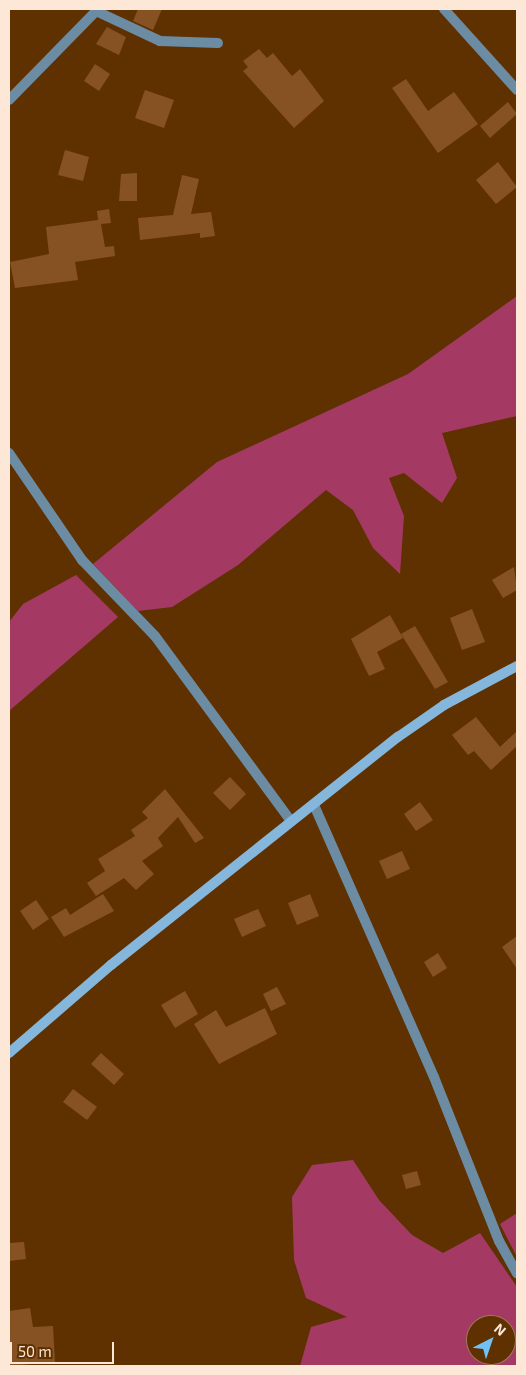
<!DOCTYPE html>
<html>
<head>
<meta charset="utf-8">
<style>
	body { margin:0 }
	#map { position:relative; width:526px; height:1375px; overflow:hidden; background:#5f3100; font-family:"Exo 2",sans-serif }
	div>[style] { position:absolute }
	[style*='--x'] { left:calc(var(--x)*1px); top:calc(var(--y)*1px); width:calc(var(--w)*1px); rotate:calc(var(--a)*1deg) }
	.green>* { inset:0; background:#a43a64 }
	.building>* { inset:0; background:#875223 }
	.street>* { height:10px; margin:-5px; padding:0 5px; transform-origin:5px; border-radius:5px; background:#6c8ca3 }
	.secondary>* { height:10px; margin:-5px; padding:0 5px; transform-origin:5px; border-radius:5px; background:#84b7db }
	span { translate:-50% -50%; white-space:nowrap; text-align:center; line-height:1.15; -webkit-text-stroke:5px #5f3100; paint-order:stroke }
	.frame { position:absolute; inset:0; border:10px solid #fde7d6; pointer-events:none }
	.north { position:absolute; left:466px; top:1315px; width:50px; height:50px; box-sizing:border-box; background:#5f3100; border:1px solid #9e7a56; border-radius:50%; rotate:41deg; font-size:14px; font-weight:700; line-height:20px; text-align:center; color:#fde7d6 }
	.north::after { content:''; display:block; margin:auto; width:18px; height:22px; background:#72c1f5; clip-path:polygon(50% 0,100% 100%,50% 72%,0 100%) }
	.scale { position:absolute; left:10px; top:1342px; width:104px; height:22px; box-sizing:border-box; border:2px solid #fde7d6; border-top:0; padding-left:6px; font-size:15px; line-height:18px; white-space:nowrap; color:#fde7d6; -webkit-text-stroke:4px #5f3100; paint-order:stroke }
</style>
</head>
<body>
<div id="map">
	<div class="green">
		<i style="clip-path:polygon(517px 296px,517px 416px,442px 433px,457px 478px,442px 503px,404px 473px,389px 478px,404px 516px,400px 574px,373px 548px,353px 510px,326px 490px,238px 565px,172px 607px,138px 611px,93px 564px,217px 462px,408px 374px)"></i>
		<i style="clip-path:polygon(76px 575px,118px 617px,9px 711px,9px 622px,23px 604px)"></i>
		<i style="clip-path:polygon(evenodd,353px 1160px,379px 1200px,412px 1235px,443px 1253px,480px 1233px,517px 1287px,516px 1366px,300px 1366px,311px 1327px,347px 1317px,306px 1298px,294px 1260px,292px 1197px,312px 1165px,353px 1160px,476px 1325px,506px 1325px,506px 1355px,476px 1355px,476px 1325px)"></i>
		<i style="clip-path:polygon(517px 1213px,517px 1257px,500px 1224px)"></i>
	</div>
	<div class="building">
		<i style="clip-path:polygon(138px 9px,162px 9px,153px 30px,133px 21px)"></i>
		<i style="clip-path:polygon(107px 27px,126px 37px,119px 55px,96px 44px)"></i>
		<i style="clip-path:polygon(259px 49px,267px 58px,273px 53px,292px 76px,300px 69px,324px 101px,294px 128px,243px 71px,248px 67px,243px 61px)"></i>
		<i style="clip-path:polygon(95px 64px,110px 74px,99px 91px,84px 81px)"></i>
		<i style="clip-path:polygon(406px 79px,428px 111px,454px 92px,478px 124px,438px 153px,392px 88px)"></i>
		<i style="clip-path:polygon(145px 90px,174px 100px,164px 128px,135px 118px)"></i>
		<i style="clip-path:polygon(508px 102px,517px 114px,490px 138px,480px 126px)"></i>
		<i style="clip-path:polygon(65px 150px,89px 157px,83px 181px,58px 175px)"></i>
		<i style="clip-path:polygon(498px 162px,517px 187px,496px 204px,476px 180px)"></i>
		<i style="clip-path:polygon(137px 173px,137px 201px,119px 201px,121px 174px)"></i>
		<i style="clip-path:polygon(182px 175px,199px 179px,191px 214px,211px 212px,215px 236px,200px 238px,200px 233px,140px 240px,138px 218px,173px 215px)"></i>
		<i style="clip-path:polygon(109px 209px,111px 223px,101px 224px,105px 247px,114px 246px,115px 256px,75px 262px,78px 280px,15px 288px,10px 262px,49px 254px,46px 227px,98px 220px,97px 211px)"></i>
		<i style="clip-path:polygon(514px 567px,517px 590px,503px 598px,492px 580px)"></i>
		<i style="clip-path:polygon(472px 609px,485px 642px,462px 650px,450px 618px)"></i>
		<i style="clip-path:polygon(390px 615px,403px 638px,377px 652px,385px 669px,369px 676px,351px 639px)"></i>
		<i style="clip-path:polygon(415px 626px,448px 682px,435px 689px,401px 634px)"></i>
		<i style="clip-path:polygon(476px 717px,500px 747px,517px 731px,517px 746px,491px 770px,474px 751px,468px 755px,452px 735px)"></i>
		<i style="clip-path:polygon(230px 777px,246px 794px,230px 810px,213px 793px)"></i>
		<i style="clip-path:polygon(165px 789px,204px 838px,195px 843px,178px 817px,158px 838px,163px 846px,142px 861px,154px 874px,136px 890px,124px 878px,96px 896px,87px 883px,105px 871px,98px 859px,135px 836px,131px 830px,148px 818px,142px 812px)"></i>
		<i style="clip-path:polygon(420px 802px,433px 820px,416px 831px,404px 814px)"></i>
		<i style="clip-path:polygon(402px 851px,410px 869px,387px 879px,379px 861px)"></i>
		<i style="clip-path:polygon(103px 894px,114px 911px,64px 937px,51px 917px,66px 908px,70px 915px)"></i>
		<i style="clip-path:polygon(310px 894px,319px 916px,297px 925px,288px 903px)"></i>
		<i style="clip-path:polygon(36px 900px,49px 919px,33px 930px,20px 911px)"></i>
		<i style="clip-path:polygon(258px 909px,266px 926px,242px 937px,234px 919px)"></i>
		<i style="clip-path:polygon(517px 936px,517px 969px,502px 947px)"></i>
		<i style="clip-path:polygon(438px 953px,447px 968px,433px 977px,424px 962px)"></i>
		<i style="clip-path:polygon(277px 987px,286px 1004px,271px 1011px,263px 994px)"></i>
		<i style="clip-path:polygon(185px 991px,198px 1014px,175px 1028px,161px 1005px)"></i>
		<i style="clip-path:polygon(265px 1008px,277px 1034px,219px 1064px,194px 1024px,216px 1010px,226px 1027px)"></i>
		<i style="clip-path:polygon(101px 1053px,124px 1074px,114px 1085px,91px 1064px)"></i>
		<i style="clip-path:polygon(73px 1089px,97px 1107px,87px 1120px,63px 1102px)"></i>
		<i style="clip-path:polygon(417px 1171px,421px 1185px,406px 1189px,402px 1175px)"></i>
		<i style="clip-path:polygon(24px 1242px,26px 1259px,9px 1261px,9px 1243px)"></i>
		<i style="clip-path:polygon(30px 1308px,33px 1327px,53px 1326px,55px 1362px,9px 1366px,9px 1311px)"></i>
	</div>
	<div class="street">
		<i style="--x:444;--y:9;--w:109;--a:48"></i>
		<i style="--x:96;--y:11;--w:71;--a:25.1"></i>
		<i style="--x:160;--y:41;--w:58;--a:2"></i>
		<i style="--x:9;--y:100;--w:127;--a:-45.6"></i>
		<i style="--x:9;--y:453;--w:130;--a:55.7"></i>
		<i style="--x:82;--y:560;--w:105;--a:46.2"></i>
		<i style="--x:155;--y:636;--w:230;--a:53.7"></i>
		<i style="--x:314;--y:805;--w:297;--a:66.2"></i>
		<i style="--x:434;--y:1077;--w:176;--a:68.4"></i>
		<i style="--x:499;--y:1241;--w:37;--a:61"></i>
	</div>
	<div class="secondary">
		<i style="--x:9;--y:1053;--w:135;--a:-40.8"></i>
		<i style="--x:111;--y:965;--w:367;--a:-38.5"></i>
		<i style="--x:398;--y:737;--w:56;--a:-34.8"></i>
		<i style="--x:444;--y:705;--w:83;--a:-28.1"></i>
	</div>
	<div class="frame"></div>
	<div class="north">N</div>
	<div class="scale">50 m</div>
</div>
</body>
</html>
